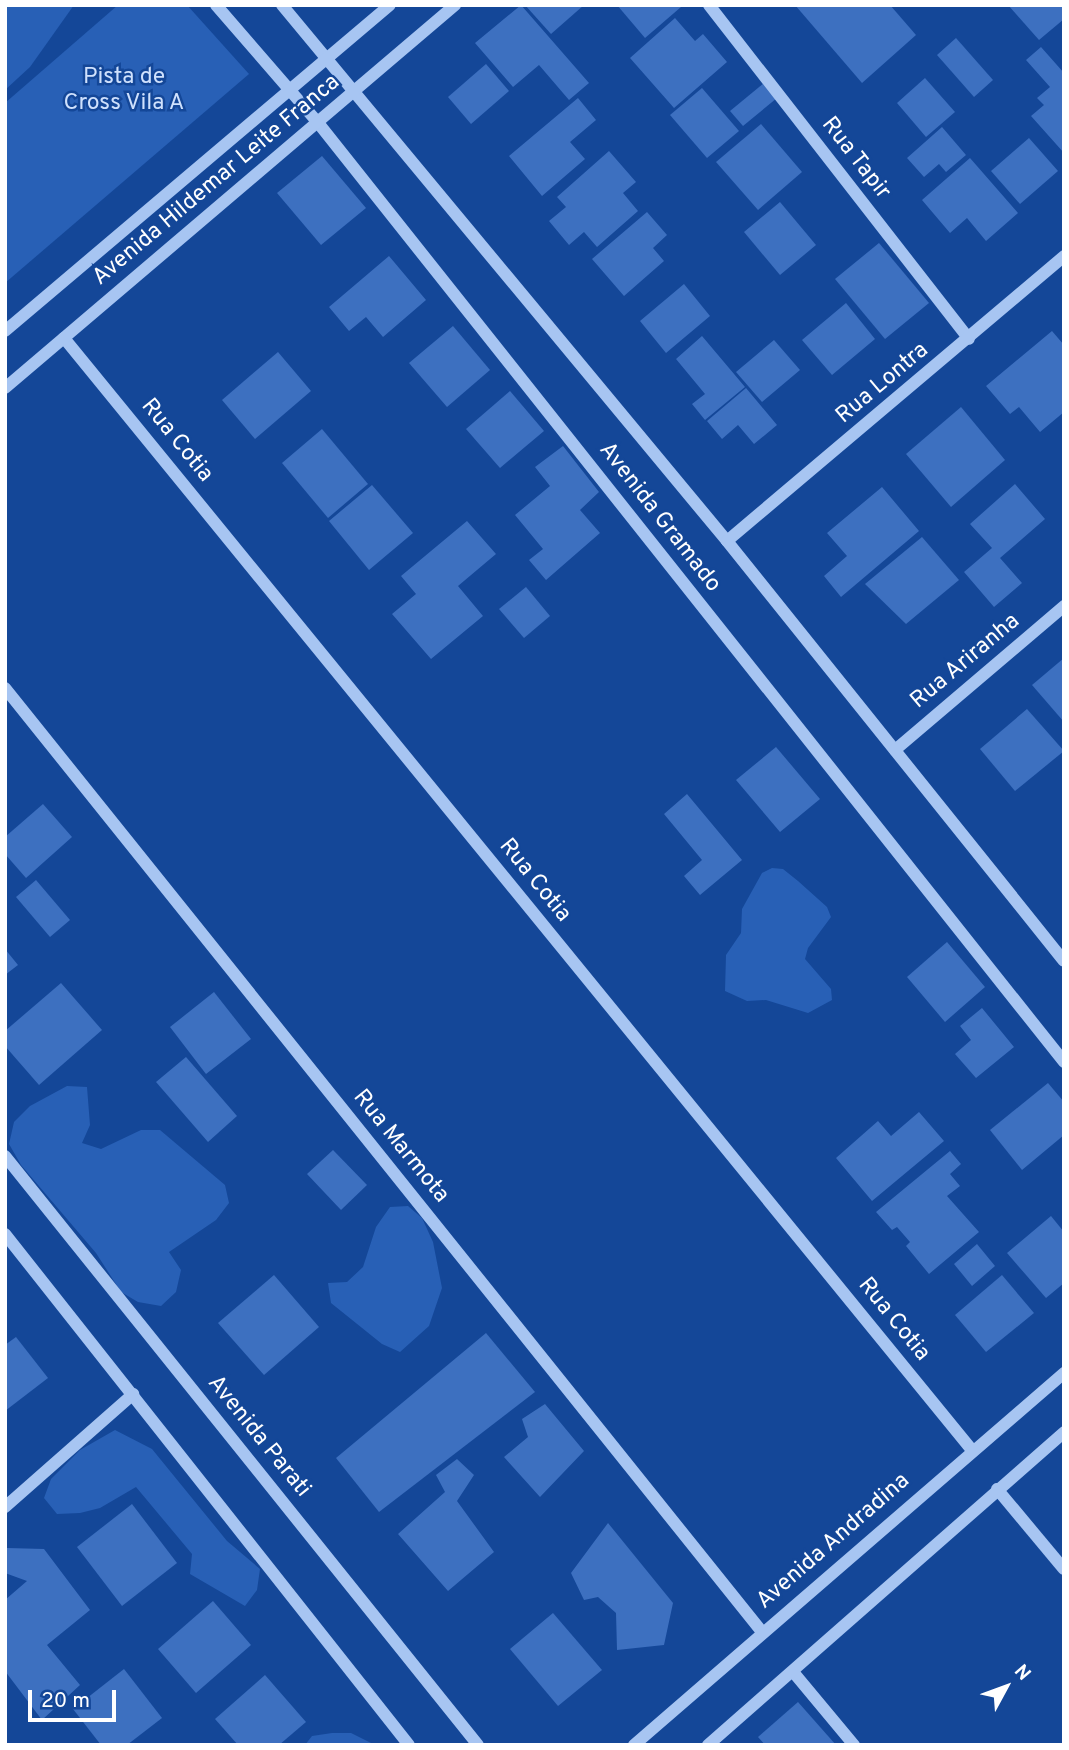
<!DOCTYPE html>
<html>
<head>
<meta charset="utf-8">
<style>
	body { margin:0 }
	#map { position:relative; width:1069px; height:1750px; overflow:hidden; background:#144798; font-family:Overpass,sans-serif }
	div>[style] { position:absolute }
	[style*='--x'] { left:calc(var(--x)*1px); top:calc(var(--y)*1px); width:calc(var(--w)*1px); rotate:calc(var(--a)*1deg) }
	.green>* { inset:0; background:#2860b6 }
	.building>* { inset:0; background:#3d70c0 }
	.minor>* { height:12px; margin:-6px; padding:0 6px; transform-origin:6px; border-radius:6px; background:#a7c5f2 }
	span { translate:-50% -50%; white-space:nowrap; text-align:center; line-height:1.15; -webkit-text-stroke:5px #144798; paint-order:stroke }
	.park-label { font-size:23px; color:#cfe1fd }
	.street-label { font-size:23px; color:#fff }
	.frame { position:absolute; inset:0; border:7px solid #fff; pointer-events:none }
	.north { position:absolute; left:971px; top:1652px; width:70px; height:70px; -webkit-text-stroke:5px #144798; paint-order:stroke; rotate:49deg; font-size:19px; font-weight:700; line-height:28px; text-align:center; color:#fff }
	.north::after { content:''; display:block; margin:auto; width:24px; height:32px; background:#fff; clip-path:polygon(50% 0,100% 100%,50% 72%,0 100%) }
	.scale { position:absolute; left:28px; top:1690px; width:88px; height:32px; box-sizing:border-box; border:4px solid #fff; border-top:0; padding-left:9px; font-size:21px; line-height:24px; white-space:nowrap; color:#fff; -webkit-text-stroke:5px #144798; paint-order:stroke }
</style>
</head>
<body>
<div id="map">
	<div class="green">
		<i style="clip-path:polygon(5px 5px,74px 5px,30px 67px,5px 90px)"></i>
		<i style="clip-path:polygon(118px 5px,187px 5px,249px 74px,5px 283px,5px 103px)"></i>
		<i style="clip-path:polygon(772px 868px,783px 869px,798px 881px,827px 907px,831px 917px,808px 948px,805px 959px,831px 989px,832px 1000px,808px 1013px,766px 1000px,747px 1001px,725px 991px,726px 955px,741px 933px,742px 909px,762px 873px)"></i>
		<i style="clip-path:polygon(67px 1086px,87px 1087px,90px 1125px,82px 1143px,101px 1149px,141px 1130px,160px 1130px,225px 1185px,229px 1203px,216px 1220px,169px 1252px,181px 1270px,176px 1292px,161px 1306px,138px 1302px,121px 1292px,96px 1253px,21px 1165px,9px 1144px,14px 1122px,30px 1106px)"></i>
		<i style="clip-path:polygon(408px 1206px,422px 1218px,433px 1242px,442px 1288px,429px 1326px,400px 1352px,382px 1344px,331px 1303px,328px 1283px,347px 1282px,363px 1267px,376px 1227px,390px 1207px)"></i>
		<i style="clip-path:polygon(115px 1430px,152px 1449px,227px 1541px,260px 1569px,257px 1590px,245px 1606px,190px 1574px,192px 1554px,136px 1487px,100px 1508px,80px 1513px,57px 1514px,44px 1498px,51px 1479px,80px 1450px)"></i>
		<i style="clip-path:polygon(332px 1733px,351px 1733px,375px 1745px,305px 1745px,312px 1736px)"></i>
	</div>
	<div class="building">
		<i style="clip-path:polygon(521px 5px,589px 83px,569px 100px,539px 65px,513px 87px,475px 43px)"></i>
		<i style="clip-path:polygon(525px 5px,584px 5px,551px 34px)"></i>
		<i style="clip-path:polygon(617px 5px,680px 5px,681px 7px,645px 38px)"></i>
		<i style="clip-path:polygon(795px 5px,890px 5px,916px 35px,862px 83px)"></i>
		<i style="clip-path:polygon(1008px 5px,1064px 5px,1064px 19px,1039px 40px)"></i>
		<i style="clip-path:polygon(675px 18px,695px 41px,703px 34px,727px 62px,674px 108px,630px 58px)"></i>
		<i style="clip-path:polygon(956px 38px,993px 80px,974px 97px,937px 55px)"></i>
		<i style="clip-path:polygon(1041px 47px,1064px 73px,1064px 153px,1031px 116px,1044px 105px,1037px 98px,1050px 87px,1026px 60px)"></i>
		<i style="clip-path:polygon(486px 64px,509px 91px,471px 124px,448px 97px)"></i>
		<i style="clip-path:polygon(925px 78px,955px 112px,926px 137px,897px 103px)"></i>
		<i style="clip-path:polygon(764px 83px,777px 98px,743px 126px,730px 111px)"></i>
		<i style="clip-path:polygon(702px 88px,739px 131px,707px 158px,670px 115px)"></i>
		<i style="clip-path:polygon(578px 98px,596px 120px,570px 142px,585px 159px,542px 196px,509px 156px)"></i>
		<i style="clip-path:polygon(761px 124px,802px 172px,758px 210px,716px 162px)"></i>
		<i style="clip-path:polygon(942px 127px,966px 155px,946px 172px,939px 164px,924px 177px,907px 158px)"></i>
		<i style="clip-path:polygon(1029px 138px,1058px 171px,1020px 204px,991px 171px)"></i>
		<i style="clip-path:polygon(609px 151px,636px 182px,623px 193px,638px 211px,597px 247px,584px 232px,569px 245px,549px 221px,566px 207px,557px 197px)"></i>
		<i style="clip-path:polygon(322px 156px,366px 208px,321px 245px,277px 193px)"></i>
		<i style="clip-path:polygon(970px 158px,1018px 213px,986px 241px,967px 218px,950px 233px,922px 200px)"></i>
		<i style="clip-path:polygon(780px 202px,816px 245px,780px 275px,744px 232px)"></i>
		<i style="clip-path:polygon(647px 212px,667px 235px,653px 248px,664px 261px,624px 296px,592px 259px)"></i>
		<i style="clip-path:polygon(879px 243px,929px 303px,885px 339px,835px 279px)"></i>
		<i style="clip-path:polygon(389px 256px,426px 300px,383px 337px,366px 317px,349px 331px,329px 307px)"></i>
		<i style="clip-path:polygon(684px 284px,710px 316px,666px 353px,640px 321px)"></i>
		<i style="clip-path:polygon(846px 303px,875px 339px,832px 375px,802px 340px)"></i>
		<i style="clip-path:polygon(453px 326px,490px 370px,447px 407px,409px 363px)"></i>
		<i style="clip-path:polygon(1052px 331px,1064px 345px,1064px 412px,1040px 432px,1019px 407px,1010px 414px,986px 386px)"></i>
		<i style="clip-path:polygon(702px 336px,745px 387px,705px 420px,692px 404px,705px 394px,676px 359px)"></i>
		<i style="clip-path:polygon(774px 340px,800px 370px,762px 402px,736px 372px)"></i>
		<i style="clip-path:polygon(278px 352px,311px 391px,255px 439px,222px 400px)"></i>
		<i style="clip-path:polygon(746px 388px,777px 425px,754px 444px,738px 425px,722px 439px,707px 421px)"></i>
		<i style="clip-path:polygon(510px 391px,544px 431px,500px 468px,466px 429px)"></i>
		<i style="clip-path:polygon(961px 407px,1005px 460px,951px 507px,906px 454px)"></i>
		<i style="clip-path:polygon(322px 429px,368px 484px,328px 518px,282px 463px)"></i>
		<i style="clip-path:polygon(563px 446px,599px 492px,580px 510px,600px 533px,546px 580px,529px 560px,543px 549px,515px 515px,550px 486px,535px 467px)"></i>
		<i style="clip-path:polygon(1015px 484px,1045px 519px,1000px 558px,1022px 583px,994px 607px,964px 572px,992px 548px,970px 524px)"></i>
		<i style="clip-path:polygon(372px 485px,413px 533px,369px 570px,329px 521px)"></i>
		<i style="clip-path:polygon(882px 487px,919px 531px,841px 597px,824px 576px,847px 556px,827px 533px)"></i>
		<i style="clip-path:polygon(467px 521px,496px 554px,458px 586px,483px 616px,431px 659px,392px 614px,416px 594px,401px 576px)"></i>
		<i style="clip-path:polygon(922px 537px,959px 580px,906px 624px,865px 584px)"></i>
		<i style="clip-path:polygon(526px 587px,550px 616px,524px 638px,499px 609px)"></i>
		<i style="clip-path:polygon(1064px 658px,1064px 722px,1032px 685px)"></i>
		<i style="clip-path:polygon(1027px 709px,1064px 751px,1015px 791px,980px 749px)"></i>
		<i style="clip-path:polygon(776px 747px,820px 799px,780px 832px,736px 780px)"></i>
		<i style="clip-path:polygon(687px 794px,742px 860px,700px 895px,684px 876px,702px 860px,664px 814px)"></i>
		<i style="clip-path:polygon(43px 804px,72px 837px,26px 878px,5px 854px,5px 837px)"></i>
		<i style="clip-path:polygon(36px 880px,70px 920px,50px 937px,16px 897px)"></i>
		<i style="clip-path:polygon(947px 942px,985px 987px,945px 1022px,907px 977px)"></i>
		<i style="clip-path:polygon(5px 949px,18px 965px,5px 975px)"></i>
		<i style="clip-path:polygon(61px 983px,102px 1030px,39px 1085px,5px 1046px,5px 1031px)"></i>
		<i style="clip-path:polygon(214px 992px,251px 1039px,206px 1074px,170px 1027px)"></i>
		<i style="clip-path:polygon(982px 1008px,1014px 1047px,976px 1078px,955px 1054px,971px 1040px,960px 1026px)"></i>
		<i style="clip-path:polygon(186px 1057px,237px 1116px,208px 1142px,156px 1082px)"></i>
		<i style="clip-path:polygon(1048px 1083px,1064px 1102px,1064px 1135px,1022px 1170px,990px 1130px)"></i>
		<i style="clip-path:polygon(919px 1112px,944px 1141px,872px 1201px,836px 1158px,878px 1121px,891px 1136px)"></i>
		<i style="clip-path:polygon(333px 1150px,367px 1185px,341px 1210px,307px 1174px)"></i>
		<i style="clip-path:polygon(950px 1151px,961px 1164px,950px 1174px,960px 1186px,947px 1196px,979px 1232px,929px 1274px,906px 1246px,910px 1242px,897px 1227px,892px 1230px,876px 1212px)"></i>
		<i style="clip-path:polygon(1051px 1216px,1064px 1232px,1064px 1283px,1046px 1298px,1007px 1253px)"></i>
		<i style="clip-path:polygon(977px 1244px,995px 1266px,972px 1286px,954px 1264px)"></i>
		<i style="clip-path:polygon(274px 1275px,319px 1327px,264px 1375px,218px 1323px)"></i>
		<i style="clip-path:polygon(1002px 1275px,1034px 1313px,986px 1352px,955px 1315px)"></i>
		<i style="clip-path:polygon(486px 1333px,535px 1392px,379px 1512px,336px 1458px)"></i>
		<i style="clip-path:polygon(16px 1337px,48px 1378px,5px 1411px,5px 1345px)"></i>
		<i style="clip-path:polygon(545px 1404px,584px 1451px,540px 1497px,504px 1457px,528px 1437px,522px 1419px)"></i>
		<i style="clip-path:polygon(457px 1459px,474px 1475px,457px 1501px,494px 1552px,448px 1591px,398px 1534px,445px 1492px,436px 1475px)"></i>
		<i style="clip-path:polygon(132px 1504px,177px 1563px,122px 1606px,77px 1547px)"></i>
		<i style="clip-path:polygon(608px 1523px,673px 1603px,664px 1645px,617px 1650px,616px 1613px,598px 1597px,584px 1600px,571px 1573px)"></i>
		<i style="clip-path:polygon(7px 1548px,44px 1549px,90px 1610px,47px 1645px,80px 1685px,42px 1720px,5px 1671px,5px 1600px,27px 1581px,5px 1573px)"></i>
		<i style="clip-path:polygon(213px 1601px,251px 1645px,196px 1693px,158px 1649px)"></i>
		<i style="clip-path:polygon(553px 1613px,602px 1670px,558px 1706px,510px 1649px)"></i>
		<i style="clip-path:polygon(124px 1669px,162px 1718px,127px 1745px,101px 1745px,73px 1709px)"></i>
		<i style="clip-path:polygon(265px 1675px,306px 1722px,279px 1745px,238px 1745px,215px 1719px)"></i>
		<i style="clip-path:polygon(798px 1702px,836px 1745px,765px 1745px,758px 1737px)"></i>
	</div>
	<div class="minor">
		<i style="--x:216;--y:5;--w:157;--a:49.1"></i>
		<i style="--x:319;--y:124;--w:1198;--a:51.54"></i>
		<i style="--x:282;--y:5;--w:697;--a:50.3"></i>
		<i style="--x:727;--y:541;--w:538;--a:51.26"></i>
		<i style="--x:709;--y:5;--w:423;--a:52.1"></i>
		<i style="--x:5;--y:331;--w:504;--a:-40.26"></i>
		<i style="--x:64;--y:338;--w:1436;--a:50.77"></i>
		<i style="--x:5;--y:388;--w:591;--a:-40.4"></i>
		<i style="--x:727;--y:541;--w:441;--a:-40.2"></i>
		<i style="--x:5;--y:688;--w:1210;--a:51.27"></i>
		<i style="--x:895;--y:750;--w:222;--a:-40.4"></i>
		<i style="--x:5;--y:1156;--w:755;--a:51.23"></i>
		<i style="--x:5;--y:1234;--w:651;--a:51.67"></i>
		<i style="--x:997;--y:1489;--w:104;--a:50.1"></i>
		<i style="--x:5;--y:1507;--w:171;--a:-41.4"></i>
		<i style="--x:794;--y:1673;--w:94;--a:50.2"></i>
		<i style="--x:634;--y:1745;--w:569;--a:-40.86"></i>
		<i style="--x:708;--y:1745;--w:474;--a:-41.3"></i>
	</div>
	<div class="park-label">
		<span style="left:124px;top:91px">Pista de<br>Cross Vila A</span>
	</div>
	<div class="street-label">
		<span style="left:855px;top:159px;rotate:52deg">Rua Tapir</span>
		<span style="left:217px;top:181px;rotate:-40deg">Avenida Hildemar Leite Franca</span>
		<span style="left:883px;top:384px;rotate:-40deg">Rua Lontra</span>
		<span style="left:176px;top:441px;rotate:51deg">Rua Cotia</span>
		<span style="left:659px;top:518px;rotate:52deg">Avenida Gramado</span>
		<span style="left:966px;top:662px;rotate:-40deg">Rua Ariranha</span>
		<span style="left:534px;top:881px;rotate:51deg">Rua Cotia</span>
		<span style="left:400px;top:1147px;rotate:51deg">Rua Marmota</span>
		<span style="left:893px;top:1320px;rotate:51deg">Rua Cotia</span>
		<span style="left:258px;top:1437px;rotate:51deg">Avenida Parati</span>
		<span style="left:834px;top:1542px;rotate:-41deg">Avenida Andradina</span>
	</div>
	<div class="frame"></div>
	<div class="north">N</div>
	<div class="scale">20 m</div>
</div>
</body>
</html>
